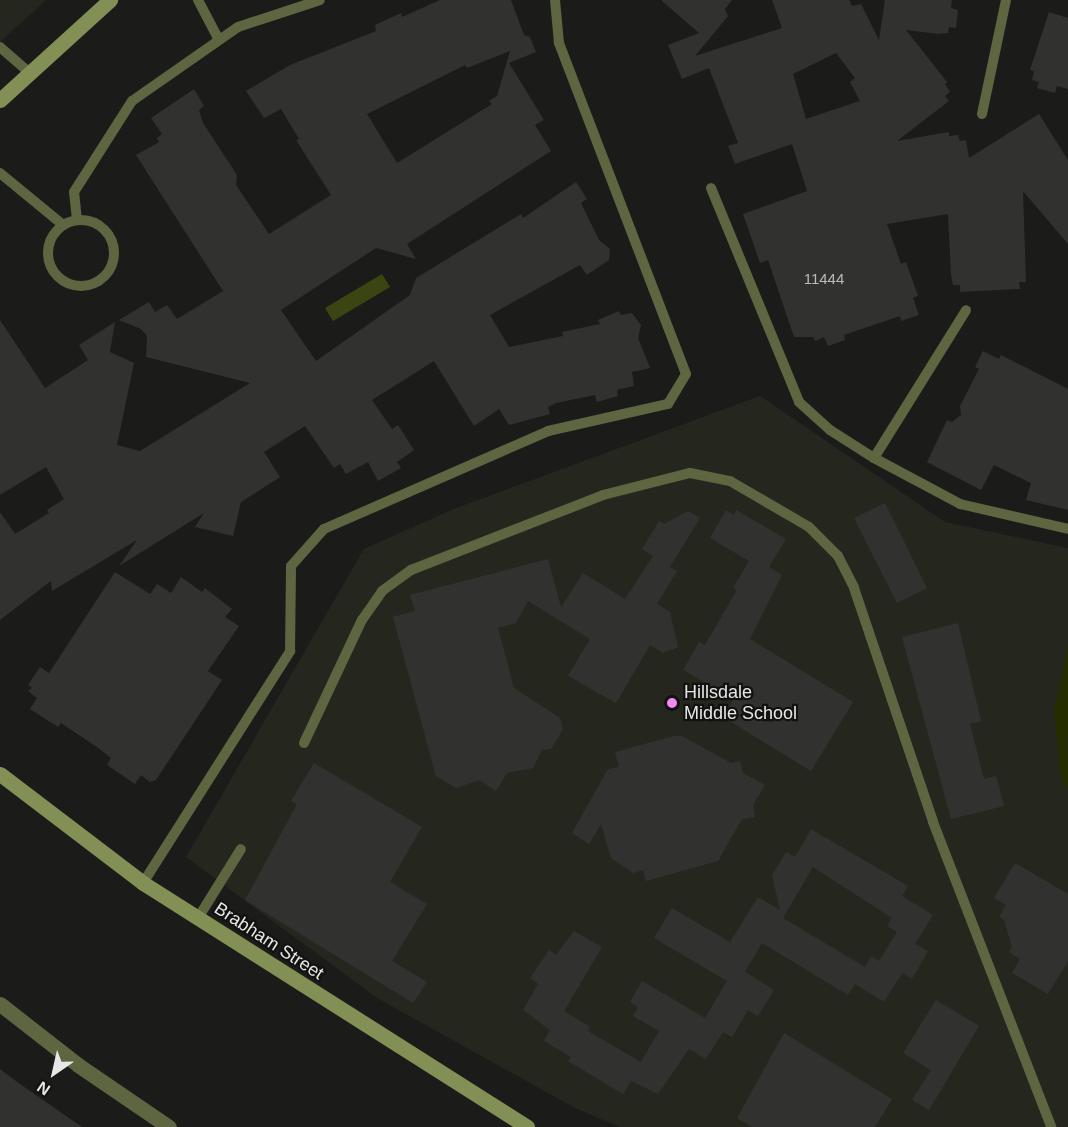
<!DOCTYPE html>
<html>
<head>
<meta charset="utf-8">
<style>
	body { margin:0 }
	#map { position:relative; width:1068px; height:1127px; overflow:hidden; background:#1b1c19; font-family:Helvetica,sans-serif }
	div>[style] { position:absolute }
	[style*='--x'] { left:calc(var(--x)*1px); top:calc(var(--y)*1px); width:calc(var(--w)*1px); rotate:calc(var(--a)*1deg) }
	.built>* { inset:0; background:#25271f }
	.green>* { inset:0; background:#252d00 }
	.water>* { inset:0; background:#3b4512 }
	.building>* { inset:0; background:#313230 }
	.lane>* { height:10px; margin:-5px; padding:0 5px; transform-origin:5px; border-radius:5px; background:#5d6541 }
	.lane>.ring { margin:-5px; padding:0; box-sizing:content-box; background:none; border:10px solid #5d6541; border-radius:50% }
	.street>* { height:15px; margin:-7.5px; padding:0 7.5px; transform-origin:7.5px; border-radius:7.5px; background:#5d6541 }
	.secondary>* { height:15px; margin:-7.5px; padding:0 7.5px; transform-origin:7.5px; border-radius:7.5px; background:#828f55 }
	.dots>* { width:16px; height:16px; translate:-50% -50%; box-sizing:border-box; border:3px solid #121310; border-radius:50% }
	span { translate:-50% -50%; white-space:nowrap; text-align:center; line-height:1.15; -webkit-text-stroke:4.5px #121310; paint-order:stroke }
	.number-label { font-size:15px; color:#babab8 }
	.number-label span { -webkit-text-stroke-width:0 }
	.poi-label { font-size:18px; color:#e7e7e5 }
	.left { translate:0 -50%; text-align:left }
	.street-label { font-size:18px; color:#e7e7e5 }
	.north { position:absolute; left:24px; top:1043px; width:60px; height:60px; -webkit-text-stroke:4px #121310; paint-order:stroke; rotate:214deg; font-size:16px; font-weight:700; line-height:24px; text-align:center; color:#e7e7e5 }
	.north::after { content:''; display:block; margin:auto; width:21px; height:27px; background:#e7e7e5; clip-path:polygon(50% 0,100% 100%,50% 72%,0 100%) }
</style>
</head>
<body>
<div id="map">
	<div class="built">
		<i style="clip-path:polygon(0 0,46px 0,0 42px)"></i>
		<i style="clip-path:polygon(760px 396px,945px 522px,1068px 548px,1068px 1127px,620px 1127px,575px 1108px,377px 998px,186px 857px,364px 549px,454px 509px)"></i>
	</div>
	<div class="green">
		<i style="clip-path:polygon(1068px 643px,1068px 789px,1061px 778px,1054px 712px)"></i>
	</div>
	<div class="water">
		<i style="clip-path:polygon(382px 274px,390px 287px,333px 321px,325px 308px)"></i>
	</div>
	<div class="building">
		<i style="clip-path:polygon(evenodd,440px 0,511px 0,524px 35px,530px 37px,536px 52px,509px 63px,544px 120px,535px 125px,551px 151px,407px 244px,416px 259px,376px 248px,281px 310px,316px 361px,410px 295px,416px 278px,521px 214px,523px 218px,576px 182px,587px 199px,581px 203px,599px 240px,610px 249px,609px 260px,587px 275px,580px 265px,490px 315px,509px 347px,563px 336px,562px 332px,600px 324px,598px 320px,619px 311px,621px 315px,632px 313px,641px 325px,638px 338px,650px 368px,632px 372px,634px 386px,617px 390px,618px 396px,597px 402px,595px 395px,556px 403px,548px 407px,550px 414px,509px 425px,499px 409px,474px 426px,434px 361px,372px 400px,392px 429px,398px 425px,414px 450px,397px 462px,401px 468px,378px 481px,368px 462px,346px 474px,340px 464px,334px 468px,305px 426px,264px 452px,280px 477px,241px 502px,233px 536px,195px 527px,204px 513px,119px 566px,137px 540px,52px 591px,51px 581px,0 620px,0 512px,15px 534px,49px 513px,47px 510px,64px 499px,46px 467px,0 495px,0 320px,45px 388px,88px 360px,79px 345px,115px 322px,110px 352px,134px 363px,117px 445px,140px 451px,250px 383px,146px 357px,147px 336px,141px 329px,119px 320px,149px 302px,155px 312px,167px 305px,177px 319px,223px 291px,136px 155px,159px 142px,157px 138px,162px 134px,151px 118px,194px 89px,204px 106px,199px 110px,203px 123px,237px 175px,236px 185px,269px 234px,331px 195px,296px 140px,299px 139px,281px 109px,264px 118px,246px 91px,290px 65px,376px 31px,375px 25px,401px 13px,402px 17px,440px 0,510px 51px,497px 96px,489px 101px,492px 104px,397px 163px,367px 114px,465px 65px,467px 68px,510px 51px)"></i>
		<i style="clip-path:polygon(evenodd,661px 0,732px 0,725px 9px,728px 16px,695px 56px,782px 28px,772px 0,849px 0,852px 6px,861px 4px,879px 40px,885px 0,952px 0,951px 8px,958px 10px,956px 28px,949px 27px,948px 33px,938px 34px,906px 30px,947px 82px,945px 84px,950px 92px,945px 96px,949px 101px,897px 141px,949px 132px,949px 136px,958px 135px,960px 141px,966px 140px,969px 158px,1039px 114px,1068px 160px,1068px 244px,1023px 191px,1026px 282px,1019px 282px,1020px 289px,960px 292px,960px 285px,953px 285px,951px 275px,948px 214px,887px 224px,901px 264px,906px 262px,918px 296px,913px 298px,919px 315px,901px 321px,900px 316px,844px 335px,845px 340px,828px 346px,824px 337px,815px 341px,813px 337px,794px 337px,768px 260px,760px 263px,743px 214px,807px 191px,792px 144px,735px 164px,728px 146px,738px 143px,709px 68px,682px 79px,668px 45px,699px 33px,661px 0,836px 53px,855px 78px,850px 82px,860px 101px,806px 119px,793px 74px,836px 53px)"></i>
		<i style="clip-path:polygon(1049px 12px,1068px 18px,1068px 89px,1057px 86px,1055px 93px,1037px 88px,1039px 82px,1032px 80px,1034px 71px,1030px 70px)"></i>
		<i style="clip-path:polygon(983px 351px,999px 359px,1001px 355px,1068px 389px,1068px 510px,1026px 500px,1031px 483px,994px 465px,981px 490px,927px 462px,947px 420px,952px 422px,961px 415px,960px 406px,979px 369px,975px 367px)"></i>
		<i style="clip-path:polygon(885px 503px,927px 588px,897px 603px,854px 518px)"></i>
		<i style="clip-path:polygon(726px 510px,734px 515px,736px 510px,786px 539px,769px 567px,782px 575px,750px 639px,853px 702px,811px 771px,723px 717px,734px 699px,683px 670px,699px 642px,705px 645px,737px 590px,733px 588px,749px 561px,710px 538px)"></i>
		<i style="clip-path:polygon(688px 511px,700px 518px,670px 567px,677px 571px,657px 604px,670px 612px,678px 647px,663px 653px,650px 645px,616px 703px,568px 676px,590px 639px,528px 601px,516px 623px,498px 628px,514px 688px,560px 718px,563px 729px,551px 749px,542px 750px,533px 768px,507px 773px,496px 791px,479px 780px,456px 788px,436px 776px,393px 617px,415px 611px,410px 595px,548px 559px,561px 607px,583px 573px,625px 599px,653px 556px,642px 549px,659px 521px,664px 524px)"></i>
		<i style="clip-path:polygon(115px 572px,150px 594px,157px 584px,171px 593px,181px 577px,202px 592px,205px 588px,232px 609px,225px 617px,239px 626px,208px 671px,222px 680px,156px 780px,150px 782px,141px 775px,135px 784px,107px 765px,111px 758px,97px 747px,61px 723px,58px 727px,30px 709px,37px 698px,28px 691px,32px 688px,28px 685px,40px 667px,49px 673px)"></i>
		<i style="clip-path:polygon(958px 623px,981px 721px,970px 724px,984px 779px,996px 776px,1004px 806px,951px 819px,902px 637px)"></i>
		<i style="clip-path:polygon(674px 736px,682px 736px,731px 763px,740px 761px,743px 773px,765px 785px,753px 805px,755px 817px,742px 819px,718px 861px,646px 881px,643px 870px,633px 873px,611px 858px,601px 824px,589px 844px,572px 833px,608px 769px,619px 767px,615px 752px)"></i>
		<i style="clip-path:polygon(314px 763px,422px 827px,390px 882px,427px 904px,392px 961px,427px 982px,413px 1003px,245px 900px,297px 804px,291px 801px)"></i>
		<i style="clip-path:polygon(evenodd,811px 829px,908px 886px,902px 896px,933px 915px,915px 944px,928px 951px,912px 979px,902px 973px,884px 1002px,855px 984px,848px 995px,762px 943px,745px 972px,774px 990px,758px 1016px,748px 1010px,732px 1037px,723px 1032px,706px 1059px,689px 1049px,658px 1094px,631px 1081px,623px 1094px,568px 1061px,571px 1057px,544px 1041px,550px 1030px,523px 1010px,538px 984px,530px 978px,549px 950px,556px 955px,574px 931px,602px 947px,564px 1011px,590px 1027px,588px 1031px,641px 1062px,659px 1031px,633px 1016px,638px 1007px,630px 1002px,642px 981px,705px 1018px,727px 981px,654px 938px,672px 908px,730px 942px,758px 897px,780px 910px,772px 875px,786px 852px,795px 857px,811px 829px,813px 867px,892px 918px,887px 926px,897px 932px,879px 961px,871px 956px,865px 967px,783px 918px,813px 867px)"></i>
		<i style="clip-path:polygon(1015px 863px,1068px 894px,1068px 961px,1048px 994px,1012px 973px,1020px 959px,1009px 952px,1012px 947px,1004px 920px,999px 917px,1006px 905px,994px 898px)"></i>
		<i style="clip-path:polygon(936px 1000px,979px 1026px,929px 1110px,912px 1100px,931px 1070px,903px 1053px)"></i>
		<i style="clip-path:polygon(784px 1033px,892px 1099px,875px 1127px,752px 1127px,737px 1118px)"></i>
		<i style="clip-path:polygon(0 1069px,20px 1084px,82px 1127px,0 1127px)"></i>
	</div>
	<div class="lane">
		<i style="--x:198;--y:0;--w:45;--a:62.3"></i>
		<i style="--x:0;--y:47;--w:38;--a:41"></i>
		<i style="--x:982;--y:114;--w:116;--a:-78.1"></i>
		<i style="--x:0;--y:173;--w:82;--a:39.5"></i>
		<i style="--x:711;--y:188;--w:231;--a:67.6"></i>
		<i style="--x:799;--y:402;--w:42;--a:42.1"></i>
		<i style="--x:830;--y:430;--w:52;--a:32.5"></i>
		<i style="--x:874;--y:458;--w:174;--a:-58.1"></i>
		<i style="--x:77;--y:220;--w:28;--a:-96"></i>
		<i style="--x:74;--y:192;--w:108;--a:-57.5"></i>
		<i style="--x:132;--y:101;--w:129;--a:-34.9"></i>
		<i style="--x:238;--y:27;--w:86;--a:-18.2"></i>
		<i class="ring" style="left:48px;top:220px;width:56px;height:56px"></i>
		<i style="--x:874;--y:458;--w:98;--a:28.1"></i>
		<i style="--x:960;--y:504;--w:111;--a:13"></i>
		<i style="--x:304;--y:743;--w:136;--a:-64.8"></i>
		<i style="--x:362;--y:620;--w:35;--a:-55"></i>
		<i style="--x:382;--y:591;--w:36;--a:-36"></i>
		<i style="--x:411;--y:570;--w:206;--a:-21.3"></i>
		<i style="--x:603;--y:495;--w:90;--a:-14.2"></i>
		<i style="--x:690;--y:473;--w:41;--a:11.3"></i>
		<i style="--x:730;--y:481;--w:91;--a:30.2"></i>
		<i style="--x:809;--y:527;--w:41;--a:45"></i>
		<i style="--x:838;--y:556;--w:36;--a:63"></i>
		<i style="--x:854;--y:588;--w:247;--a:71.3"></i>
		<i style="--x:933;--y:822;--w:327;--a:68.8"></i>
		<i style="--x:143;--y:883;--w:275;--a:-57.6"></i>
		<i style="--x:290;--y:651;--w:85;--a:-89.3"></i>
		<i style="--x:291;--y:566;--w:50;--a:-48.3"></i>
		<i style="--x:324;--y:529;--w:244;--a:-23.6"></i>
		<i style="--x:548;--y:431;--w:123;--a:-12.7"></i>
		<i style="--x:668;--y:404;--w:35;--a:-59"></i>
		<i style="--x:686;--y:374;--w:355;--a:-111"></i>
		<i style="--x:559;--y:43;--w:43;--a:-95.3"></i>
		<i style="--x:198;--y:918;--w:81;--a:-58.1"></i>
	</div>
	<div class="street">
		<i style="--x:0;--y:1004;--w:99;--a:38"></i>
		<i style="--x:78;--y:1065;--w:110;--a:34.3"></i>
	</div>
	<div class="secondary">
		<i style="--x:0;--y:100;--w:149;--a:-42.3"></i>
		<i style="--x:0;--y:774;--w:180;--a:37.3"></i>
		<i style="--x:143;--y:883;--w:455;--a:32.4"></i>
	</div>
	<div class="dots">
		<i style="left:672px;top:703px;background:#f489ef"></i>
	</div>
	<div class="number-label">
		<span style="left:824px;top:279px">11444</span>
	</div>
	<div class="poi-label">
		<span class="left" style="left:684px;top:703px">Hillsdale<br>Middle School</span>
	</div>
	<div class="street-label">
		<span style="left:269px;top:941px;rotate:33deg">Brabham Street</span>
	</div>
	<div class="north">N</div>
</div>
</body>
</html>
